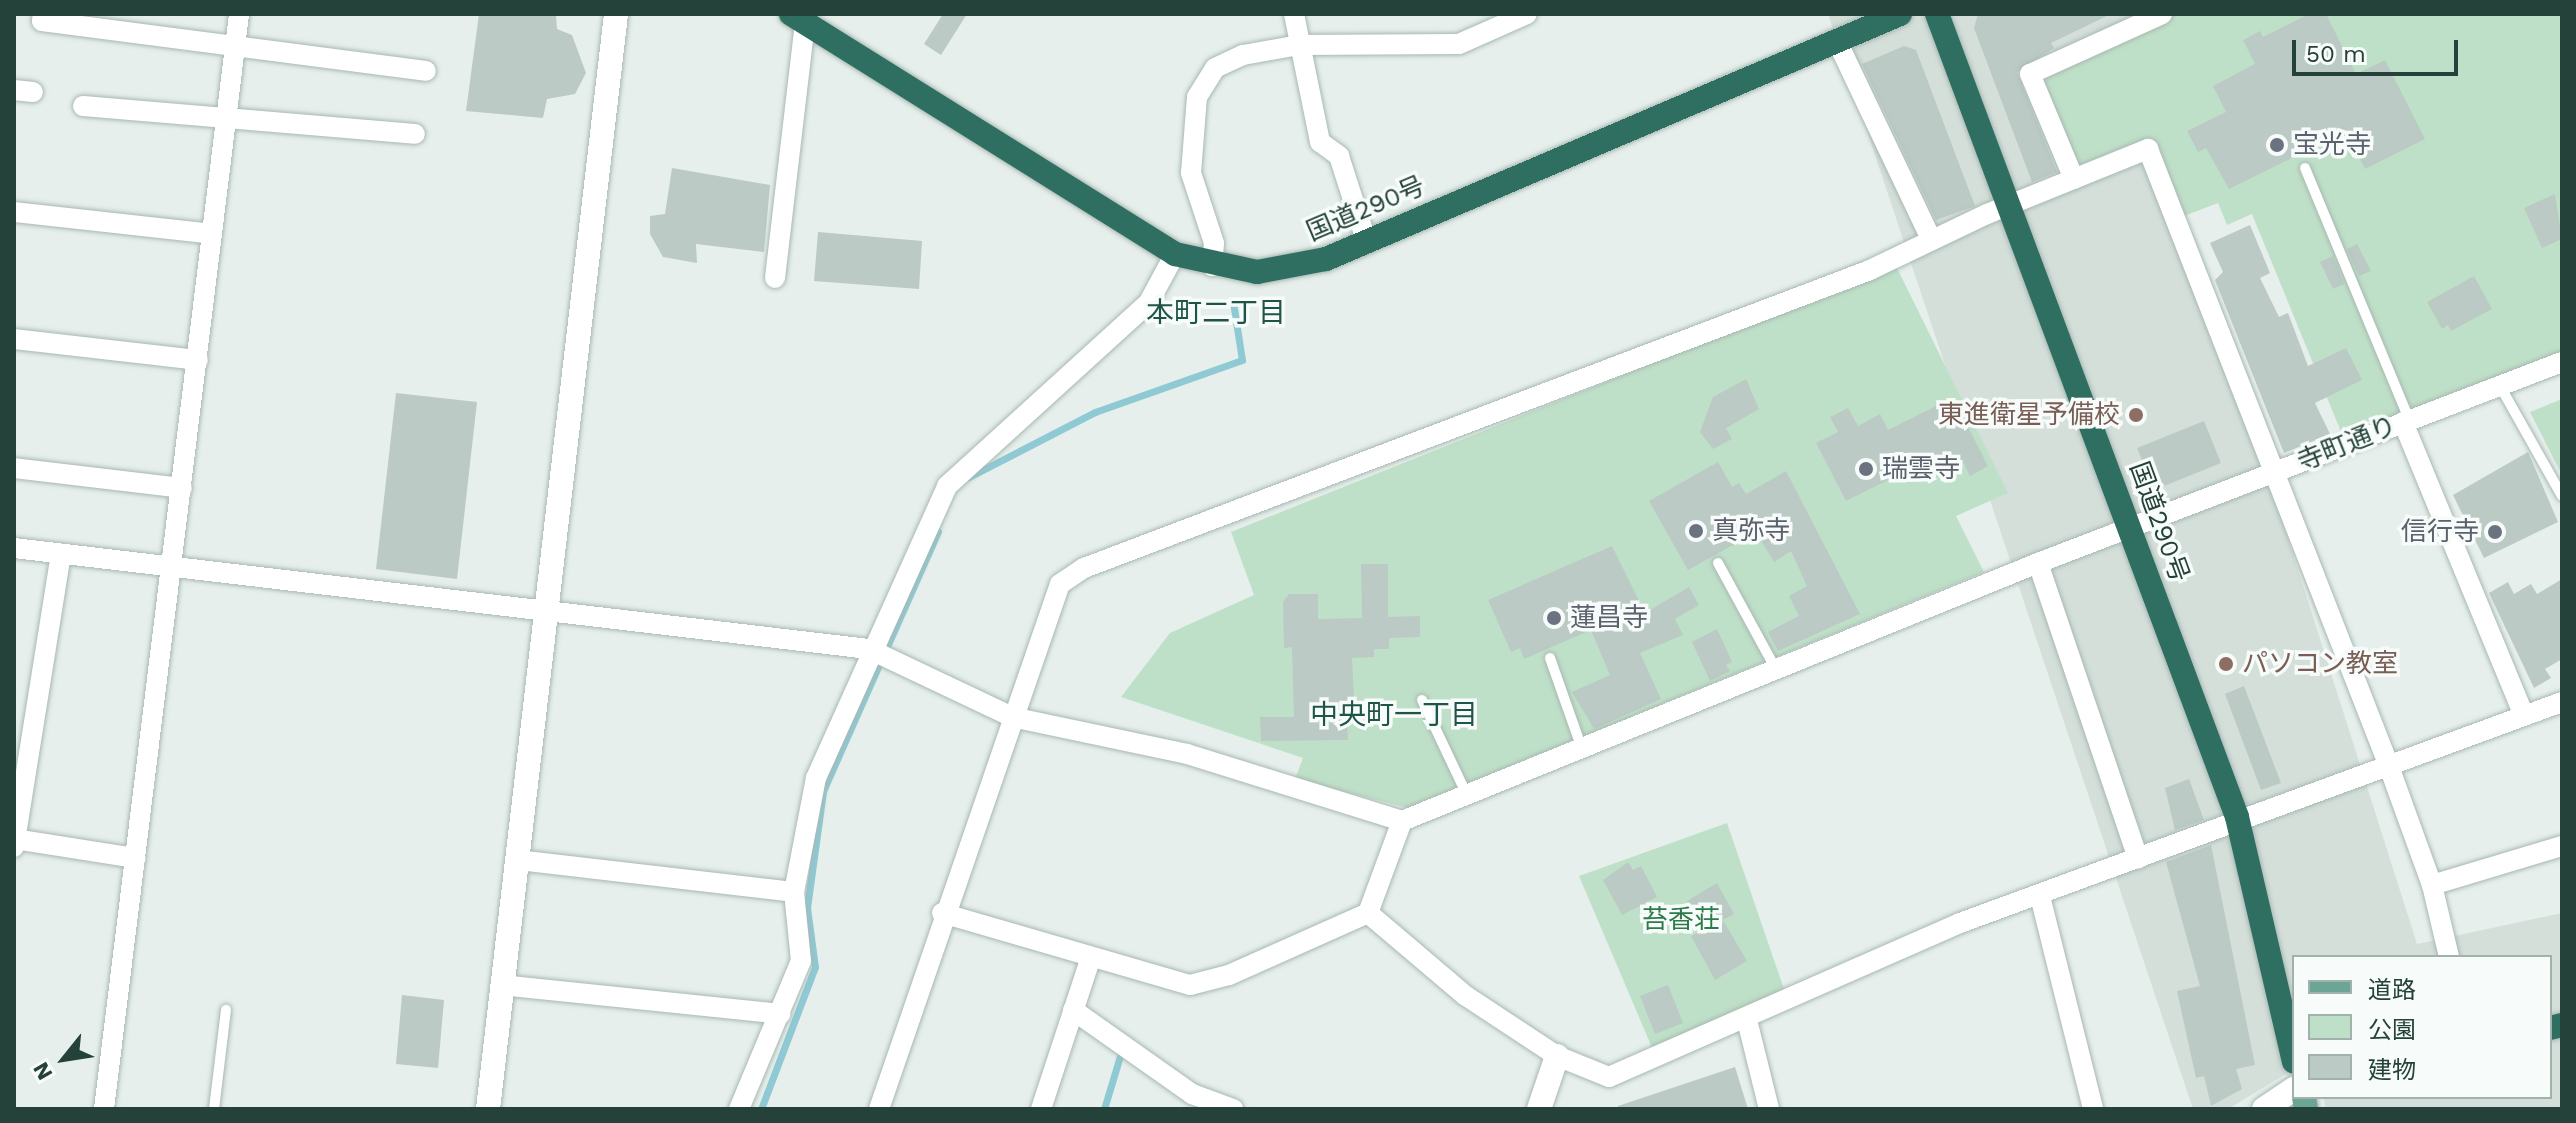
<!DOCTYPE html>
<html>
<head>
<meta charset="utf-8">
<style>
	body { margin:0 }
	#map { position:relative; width:2576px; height:1123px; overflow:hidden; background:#e6efeb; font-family:"Work Sans","Noto Sans JP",sans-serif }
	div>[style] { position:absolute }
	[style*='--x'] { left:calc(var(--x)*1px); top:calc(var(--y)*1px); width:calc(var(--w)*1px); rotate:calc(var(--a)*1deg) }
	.built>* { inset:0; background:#d4dfda }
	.green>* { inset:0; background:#bfe0c8 }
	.stream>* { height:7px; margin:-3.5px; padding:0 3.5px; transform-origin:3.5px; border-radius:3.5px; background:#8ec9d4 }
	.building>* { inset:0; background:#bbcac4 }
	.roads { filter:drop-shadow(0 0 2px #a8b8b2) drop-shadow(0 0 2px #a8b8b2) }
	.lane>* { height:10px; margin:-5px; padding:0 5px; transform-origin:5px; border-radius:5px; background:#fff }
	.street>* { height:20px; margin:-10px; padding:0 10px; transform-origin:10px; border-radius:10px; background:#fff }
	.secondary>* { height:24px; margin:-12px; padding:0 12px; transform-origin:12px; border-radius:12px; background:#fff }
	.primary>* { height:24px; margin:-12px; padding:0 12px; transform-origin:12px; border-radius:12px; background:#6aa596 }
	.highway>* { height:24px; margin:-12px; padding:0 12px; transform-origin:12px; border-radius:12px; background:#2f6f62 }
	.dots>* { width:22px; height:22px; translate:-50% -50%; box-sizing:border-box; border:4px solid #f7fbf9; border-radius:50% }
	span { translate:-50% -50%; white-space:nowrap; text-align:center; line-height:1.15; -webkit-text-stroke:7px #f7fbf9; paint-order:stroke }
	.worship-label { font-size:26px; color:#5b616d }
	.left { translate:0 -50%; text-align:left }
	.right { translate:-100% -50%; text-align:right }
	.street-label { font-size:26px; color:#24423a }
	.education-label { font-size:26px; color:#785e54 }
	.park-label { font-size:26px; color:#2d7a4b }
	.neighbourhood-label { font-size:28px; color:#1f5548 }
	.frame { position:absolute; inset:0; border:16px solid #24423a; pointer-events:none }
	.legend { position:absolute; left:2292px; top:955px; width:260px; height:144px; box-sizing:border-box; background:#f7fbf9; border:2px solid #a3b1ad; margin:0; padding:10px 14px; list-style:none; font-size:24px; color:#24423a }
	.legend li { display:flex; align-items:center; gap:16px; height:40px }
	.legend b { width:40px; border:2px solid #a3b1ad }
	.north { position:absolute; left:24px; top:1019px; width:80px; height:80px; -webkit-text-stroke:6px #f7fbf9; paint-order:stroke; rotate:240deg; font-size:22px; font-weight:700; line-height:32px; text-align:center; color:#24423a }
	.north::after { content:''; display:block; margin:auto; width:28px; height:36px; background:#24423a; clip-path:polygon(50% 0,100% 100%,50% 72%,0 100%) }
	.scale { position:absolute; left:2292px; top:40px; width:166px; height:36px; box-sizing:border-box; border:4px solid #24423a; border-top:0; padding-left:10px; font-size:24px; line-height:28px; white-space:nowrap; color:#24423a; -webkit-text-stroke:6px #f7fbf9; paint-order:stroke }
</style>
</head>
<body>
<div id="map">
	<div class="built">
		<i style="clip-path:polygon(1828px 14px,2137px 14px,2025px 71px,2074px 188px,2148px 160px,2265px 466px,2417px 944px,2562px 913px,2562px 1109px,2326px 1109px,2323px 1097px,2550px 1097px,2550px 957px,2294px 957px,2294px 1069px,2228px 1109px,2193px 1109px)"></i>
	</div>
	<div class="green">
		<i style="clip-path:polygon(2162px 14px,2562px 14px,2562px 361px,2346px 444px,2252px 214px,2227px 225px,2218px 203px,2176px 219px,2148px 149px,2074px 179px,2030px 74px)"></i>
		<i style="clip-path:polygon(1896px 266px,2008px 493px,1956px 516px,1984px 572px,1408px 808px,1295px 779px,1303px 758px,1121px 697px,1170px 633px,1254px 595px,1231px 532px)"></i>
		<i style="clip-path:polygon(2562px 399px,2562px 475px,2530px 412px)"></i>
		<i style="clip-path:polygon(1727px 823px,1785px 992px,1653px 1050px,1579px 876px)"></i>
	</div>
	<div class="stream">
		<i style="--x:969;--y:477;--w:142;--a:-27.3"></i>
		<i style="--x:1095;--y:412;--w:156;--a:-19.5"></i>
		<i style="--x:1242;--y:360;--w:59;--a:-98.8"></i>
		<i style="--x:761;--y:1109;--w:152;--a:-69.2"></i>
		<i style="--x:815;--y:967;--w:60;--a:-97.7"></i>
		<i style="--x:807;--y:908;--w:118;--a:-82.2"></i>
		<i style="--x:823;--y:791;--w:284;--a:-66.1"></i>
		<i style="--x:1104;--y:1109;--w:55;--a:-73.2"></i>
	</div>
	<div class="building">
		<i style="clip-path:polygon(479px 14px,556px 14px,557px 29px,572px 35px,586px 73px,575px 94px,547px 99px,543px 118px,466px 111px)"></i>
		<i style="clip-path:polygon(943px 14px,967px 14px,941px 55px,924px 44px)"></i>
		<i style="clip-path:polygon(1978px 14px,2111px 14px,2051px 43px,2054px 48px,2017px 72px,2057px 172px,2032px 182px,1974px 28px)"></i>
		<i style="clip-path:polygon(2309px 14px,2326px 14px,2356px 74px,2385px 60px,2425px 139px,2365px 169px,2353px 145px,2337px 136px,2229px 189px,2206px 148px,2198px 152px,2187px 131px,2226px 112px,2213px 86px,2255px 64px,2243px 40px,2260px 31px,2263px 37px)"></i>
		<i style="clip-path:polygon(1904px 46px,1916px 50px,1975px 206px,1936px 220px,1862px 64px)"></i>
		<i style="clip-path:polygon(672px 168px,770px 185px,764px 252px,696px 244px,697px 263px,663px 257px,650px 234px,650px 216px,665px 214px)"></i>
		<i style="clip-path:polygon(2555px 194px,2562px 239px,2542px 248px,2524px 208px)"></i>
		<i style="clip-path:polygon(2250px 225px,2270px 273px,2260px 278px,2279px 317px,2288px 313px,2308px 366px,2346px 348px,2362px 380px,2315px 403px,2330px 434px,2284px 453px,2215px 280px,2223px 272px,2210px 243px)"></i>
		<i style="clip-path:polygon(818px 232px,922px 241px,919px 289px,814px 281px)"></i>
		<i style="clip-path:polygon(2357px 244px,2371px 271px,2359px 276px,2347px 249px)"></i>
		<i style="clip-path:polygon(2333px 256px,2344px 284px,2333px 289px,2320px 262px)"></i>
		<i style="clip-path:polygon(2474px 276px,2492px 309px,2451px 331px,2448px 325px,2442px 329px,2427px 302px)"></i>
		<i style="clip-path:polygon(1746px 379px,1759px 409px,1726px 428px,1732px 439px,1713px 449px,1700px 432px,1713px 397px)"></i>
		<i style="clip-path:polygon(396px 393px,477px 402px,457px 579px,376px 569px)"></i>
		<i style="clip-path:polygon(1938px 405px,1946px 421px,1961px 413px,1988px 466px,1970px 476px,1962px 460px,1921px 481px,1914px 467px,1846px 501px,1816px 443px,1838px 432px,1830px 417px,1848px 408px,1858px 426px,1880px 414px,1888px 430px)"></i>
		<i style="clip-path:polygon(2204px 421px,2221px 463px,2154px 490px,2137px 448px)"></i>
		<i style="clip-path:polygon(2528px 452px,2558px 522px,2484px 558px,2453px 495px)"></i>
		<i style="clip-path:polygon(1718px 462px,1732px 487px,1739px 483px,1746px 494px,1786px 471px,1860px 614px,1778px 651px,1768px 632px,1799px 616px,1789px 596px,1807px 586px,1791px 551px,1774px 562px,1759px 537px,1751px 535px,1688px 570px,1649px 501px)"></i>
		<i style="clip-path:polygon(1612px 546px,1645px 613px,1689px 587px,1699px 605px,1675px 619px,1683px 635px,1640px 653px,1661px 699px,1594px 729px,1572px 692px,1610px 675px,1591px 630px,1524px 659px,1520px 648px,1511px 652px,1488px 600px)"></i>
		<i style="clip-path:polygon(1361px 564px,1388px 564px,1388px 617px,1420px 616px,1420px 637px,1389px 638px,1389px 649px,1374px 649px,1374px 657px,1352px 658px,1355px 722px,1347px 722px,1348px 740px,1261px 741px,1260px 717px,1294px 717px,1292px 647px,1284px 648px,1283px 602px,1289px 594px,1318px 594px,1318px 619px,1362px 618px)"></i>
		<i style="clip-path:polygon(2562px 579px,2562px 659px,2545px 669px,2551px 678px,2534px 688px,2489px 593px,2508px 582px,2514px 594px,2531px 584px,2537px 594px)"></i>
		<i style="clip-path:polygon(1717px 629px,1732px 662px,1726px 665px,1730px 671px,1710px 681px,1692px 642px)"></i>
		<i style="clip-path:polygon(2244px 686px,2281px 783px,2261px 790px,2225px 694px)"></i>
		<i style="clip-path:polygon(2189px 779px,2204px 820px,2175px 830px,2165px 788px)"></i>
		<i style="clip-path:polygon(2211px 845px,2255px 1065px,2236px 1069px,2242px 1089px,2211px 1106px,2204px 1076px,2196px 1078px,2177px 991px,2200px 986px,2166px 862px)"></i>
		<i style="clip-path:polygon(1628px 862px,1633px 870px,1641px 866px,1657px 897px,1622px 915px,1603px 880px)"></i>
		<i style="clip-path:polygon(1717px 883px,1734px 914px,1723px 920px,1747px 961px,1715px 980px,1691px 936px,1703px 930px,1687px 901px)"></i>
		<i style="clip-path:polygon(1668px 985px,1683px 1023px,1655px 1034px,1640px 996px)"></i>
		<i style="clip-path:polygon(402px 995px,444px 1000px,438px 1068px,396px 1064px)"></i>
		<i style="clip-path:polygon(1735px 1067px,1748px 1109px,1618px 1109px,1618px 1106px)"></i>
	</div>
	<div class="roads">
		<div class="lane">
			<i style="--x:2305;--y:168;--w:272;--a:67.5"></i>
			<i style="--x:2500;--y:386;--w:126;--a:60.6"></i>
			<i style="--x:1718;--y:563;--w:123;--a:61.4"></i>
			<i style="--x:1550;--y:658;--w:96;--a:70.6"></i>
			<i style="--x:1422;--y:700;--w:105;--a:64.7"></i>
			<i style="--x:214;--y:1109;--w:100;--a:-83.1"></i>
		</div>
		<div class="street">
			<i style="--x:43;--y:14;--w:7;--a:98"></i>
			<i style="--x:42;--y:21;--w:387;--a:7.4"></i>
			<i style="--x:1294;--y:14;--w:131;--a:78.5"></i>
			<i style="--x:1320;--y:142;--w:24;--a:36"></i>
			<i style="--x:1339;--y:156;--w:88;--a:72.2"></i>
			<i style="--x:1837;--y:41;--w:219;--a:64.6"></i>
			<i style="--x:14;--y:90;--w:19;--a:6"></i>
			<i style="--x:83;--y:106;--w:333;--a:4.8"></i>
			<i style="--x:2074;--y:179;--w:114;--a:-112.7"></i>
			<i style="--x:2030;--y:74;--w:145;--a:-24.4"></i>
			<i style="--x:14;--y:212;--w:199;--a:6.3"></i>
			<i style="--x:1212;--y:266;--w:23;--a:-85"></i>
			<i style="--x:1214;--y:243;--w:74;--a:-108.2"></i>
			<i style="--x:1191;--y:173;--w:76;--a:-85.5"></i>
			<i style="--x:1197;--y:97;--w:34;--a:-58"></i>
			<i style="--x:1215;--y:68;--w:31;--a:-25"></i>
			<i style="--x:1243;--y:55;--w:57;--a:-10.1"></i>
			<i style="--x:1299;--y:45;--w:160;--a:-0.4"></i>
			<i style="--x:1459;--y:44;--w:74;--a:-23.8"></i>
			<i style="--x:775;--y:278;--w:257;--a:-83.3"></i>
			<i style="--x:14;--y:339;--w:185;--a:6.5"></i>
			<i style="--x:2403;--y:422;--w:317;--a:67.6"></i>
			<i style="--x:14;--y:468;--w:169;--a:6.8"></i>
			<i style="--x:14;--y:548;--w:861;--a:6.74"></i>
			<i style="--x:869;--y:649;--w:158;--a:25.4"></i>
			<i style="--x:1012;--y:717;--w:179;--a:11.9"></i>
			<i style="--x:1187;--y:754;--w:225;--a:17.3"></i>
			<i style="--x:1402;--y:821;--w:686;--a:-22.08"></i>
			<i style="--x:2038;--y:563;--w:561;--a:-20.99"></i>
			<i style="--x:2038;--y:563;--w:312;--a:71.3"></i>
			<i style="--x:14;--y:839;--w:123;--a:8.9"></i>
			<i style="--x:14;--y:847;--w:297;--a:-80.9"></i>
			<i style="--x:518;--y:860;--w:278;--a:6.6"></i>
			<i style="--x:2432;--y:885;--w:136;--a:-16.7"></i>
			<i style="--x:2040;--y:896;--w:219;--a:76"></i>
			<i style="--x:942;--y:913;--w:258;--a:16.2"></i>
			<i style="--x:1190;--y:985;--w:40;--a:-14.4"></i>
			<i style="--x:1229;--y:975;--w:152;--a:-24"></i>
			<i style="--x:1368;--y:913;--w:98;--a:-69.7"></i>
			<i style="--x:1368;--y:913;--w:128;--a:40.3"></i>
			<i style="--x:1466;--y:996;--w:109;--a:33.4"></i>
			<i style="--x:1557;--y:1056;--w:56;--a:22"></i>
			<i style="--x:1609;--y:1077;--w:383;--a:-23.7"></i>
			<i style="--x:1960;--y:923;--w:641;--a:-20.16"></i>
			<i style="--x:501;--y:985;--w:281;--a:5.9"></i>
			<i style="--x:1073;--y:1010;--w:146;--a:35.2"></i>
			<i style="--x:1192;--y:1094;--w:44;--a:20.1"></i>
			<i style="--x:1747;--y:1020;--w:92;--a:76.1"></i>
			<i style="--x:104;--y:1109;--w:1103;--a:-82.97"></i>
			<i style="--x:739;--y:1109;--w:160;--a:-67.3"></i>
			<i style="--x:801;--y:961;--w:69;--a:-95.8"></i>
			<i style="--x:794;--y:892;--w:116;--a:-79.1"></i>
			<i style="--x:816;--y:778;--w:320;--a:-65.8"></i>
			<i style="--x:947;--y:486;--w:273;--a:-42.3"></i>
			<i style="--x:1149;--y:302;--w:55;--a:-61.6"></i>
			<i style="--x:879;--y:1109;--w:555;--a:-70.98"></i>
			<i style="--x:1060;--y:584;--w:29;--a:-34"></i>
			<i style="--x:1084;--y:568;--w:841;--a:-20.76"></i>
			<i style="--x:1870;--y:270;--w:130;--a:-25.6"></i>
			<i style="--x:1987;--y:214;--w:174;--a:-22"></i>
			<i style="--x:2148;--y:149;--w:657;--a:68.67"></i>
			<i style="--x:2387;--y:761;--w:132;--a:70.1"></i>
			<i style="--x:2432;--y:885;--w:74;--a:76.7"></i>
			<i style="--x:1041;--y:1109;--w:157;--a:-71.8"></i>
		</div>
		<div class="secondary">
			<i style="--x:488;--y:1109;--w:1102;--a:-83.33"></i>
			<i style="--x:1539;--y:1109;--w:56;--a:-71.2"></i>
			<i style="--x:2264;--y:1109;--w:36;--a:-34"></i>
		</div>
		<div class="primary">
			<i style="--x:2304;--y:1097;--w:12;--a:81"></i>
		</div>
		<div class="highway">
			<i style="--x:791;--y:14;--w:453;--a:32"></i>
			<i style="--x:1175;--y:254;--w:84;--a:12.4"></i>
			<i style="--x:1257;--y:272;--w:70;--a:-10.7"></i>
			<i style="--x:1326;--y:259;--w:624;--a:-23.11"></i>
			<i style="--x:1937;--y:14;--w:857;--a:69.51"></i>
			<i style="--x:2237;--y:817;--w:251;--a:76.9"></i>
			<i style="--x:2550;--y:1028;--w:12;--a:-14"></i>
		</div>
	</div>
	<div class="dots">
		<i style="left:2277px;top:145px;background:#6b7280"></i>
		<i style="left:2136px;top:415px;background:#8d6e63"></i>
		<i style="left:1866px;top:469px;background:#6b7280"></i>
		<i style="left:1696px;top:531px;background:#6b7280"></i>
		<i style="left:2495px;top:532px;background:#6b7280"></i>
		<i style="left:1554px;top:618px;background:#6b7280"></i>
		<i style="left:2226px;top:664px;background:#8d6e63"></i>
	</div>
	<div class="worship-label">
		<span class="left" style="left:2293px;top:145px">宝光寺</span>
		<span class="left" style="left:1882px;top:469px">瑞雲寺</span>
		<span class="left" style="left:1712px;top:531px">真弥寺</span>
		<span class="right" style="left:2479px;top:532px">信行寺</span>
		<span class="left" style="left:1570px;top:618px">蓮昌寺</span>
	</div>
	<div class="street-label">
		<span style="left:1366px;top:209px;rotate:-23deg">国道290号</span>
		<span style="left:2347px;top:444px;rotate:-22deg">寺町通り</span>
		<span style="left:2159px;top:522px;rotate:70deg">国道290号</span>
	</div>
	<div class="education-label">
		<span class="right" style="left:2120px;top:415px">東進衛星予備校</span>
		<span class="left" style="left:2242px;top:664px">パソコン教室</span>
	</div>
	<div class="park-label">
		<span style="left:1681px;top:920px">苔香荘</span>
	</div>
	<div class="neighbourhood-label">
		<span style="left:1216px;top:313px">本町二丁目</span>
		<span style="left:1394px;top:715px">中央町一丁目</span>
	</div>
	<div class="frame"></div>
	<ul class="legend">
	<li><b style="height:10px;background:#6aa596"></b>道路</li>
	<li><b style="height:22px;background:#bfe0c8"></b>公園</li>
	<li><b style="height:22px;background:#bbcac4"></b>建物</li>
	</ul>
	<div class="north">N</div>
	<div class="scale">50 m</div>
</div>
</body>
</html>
